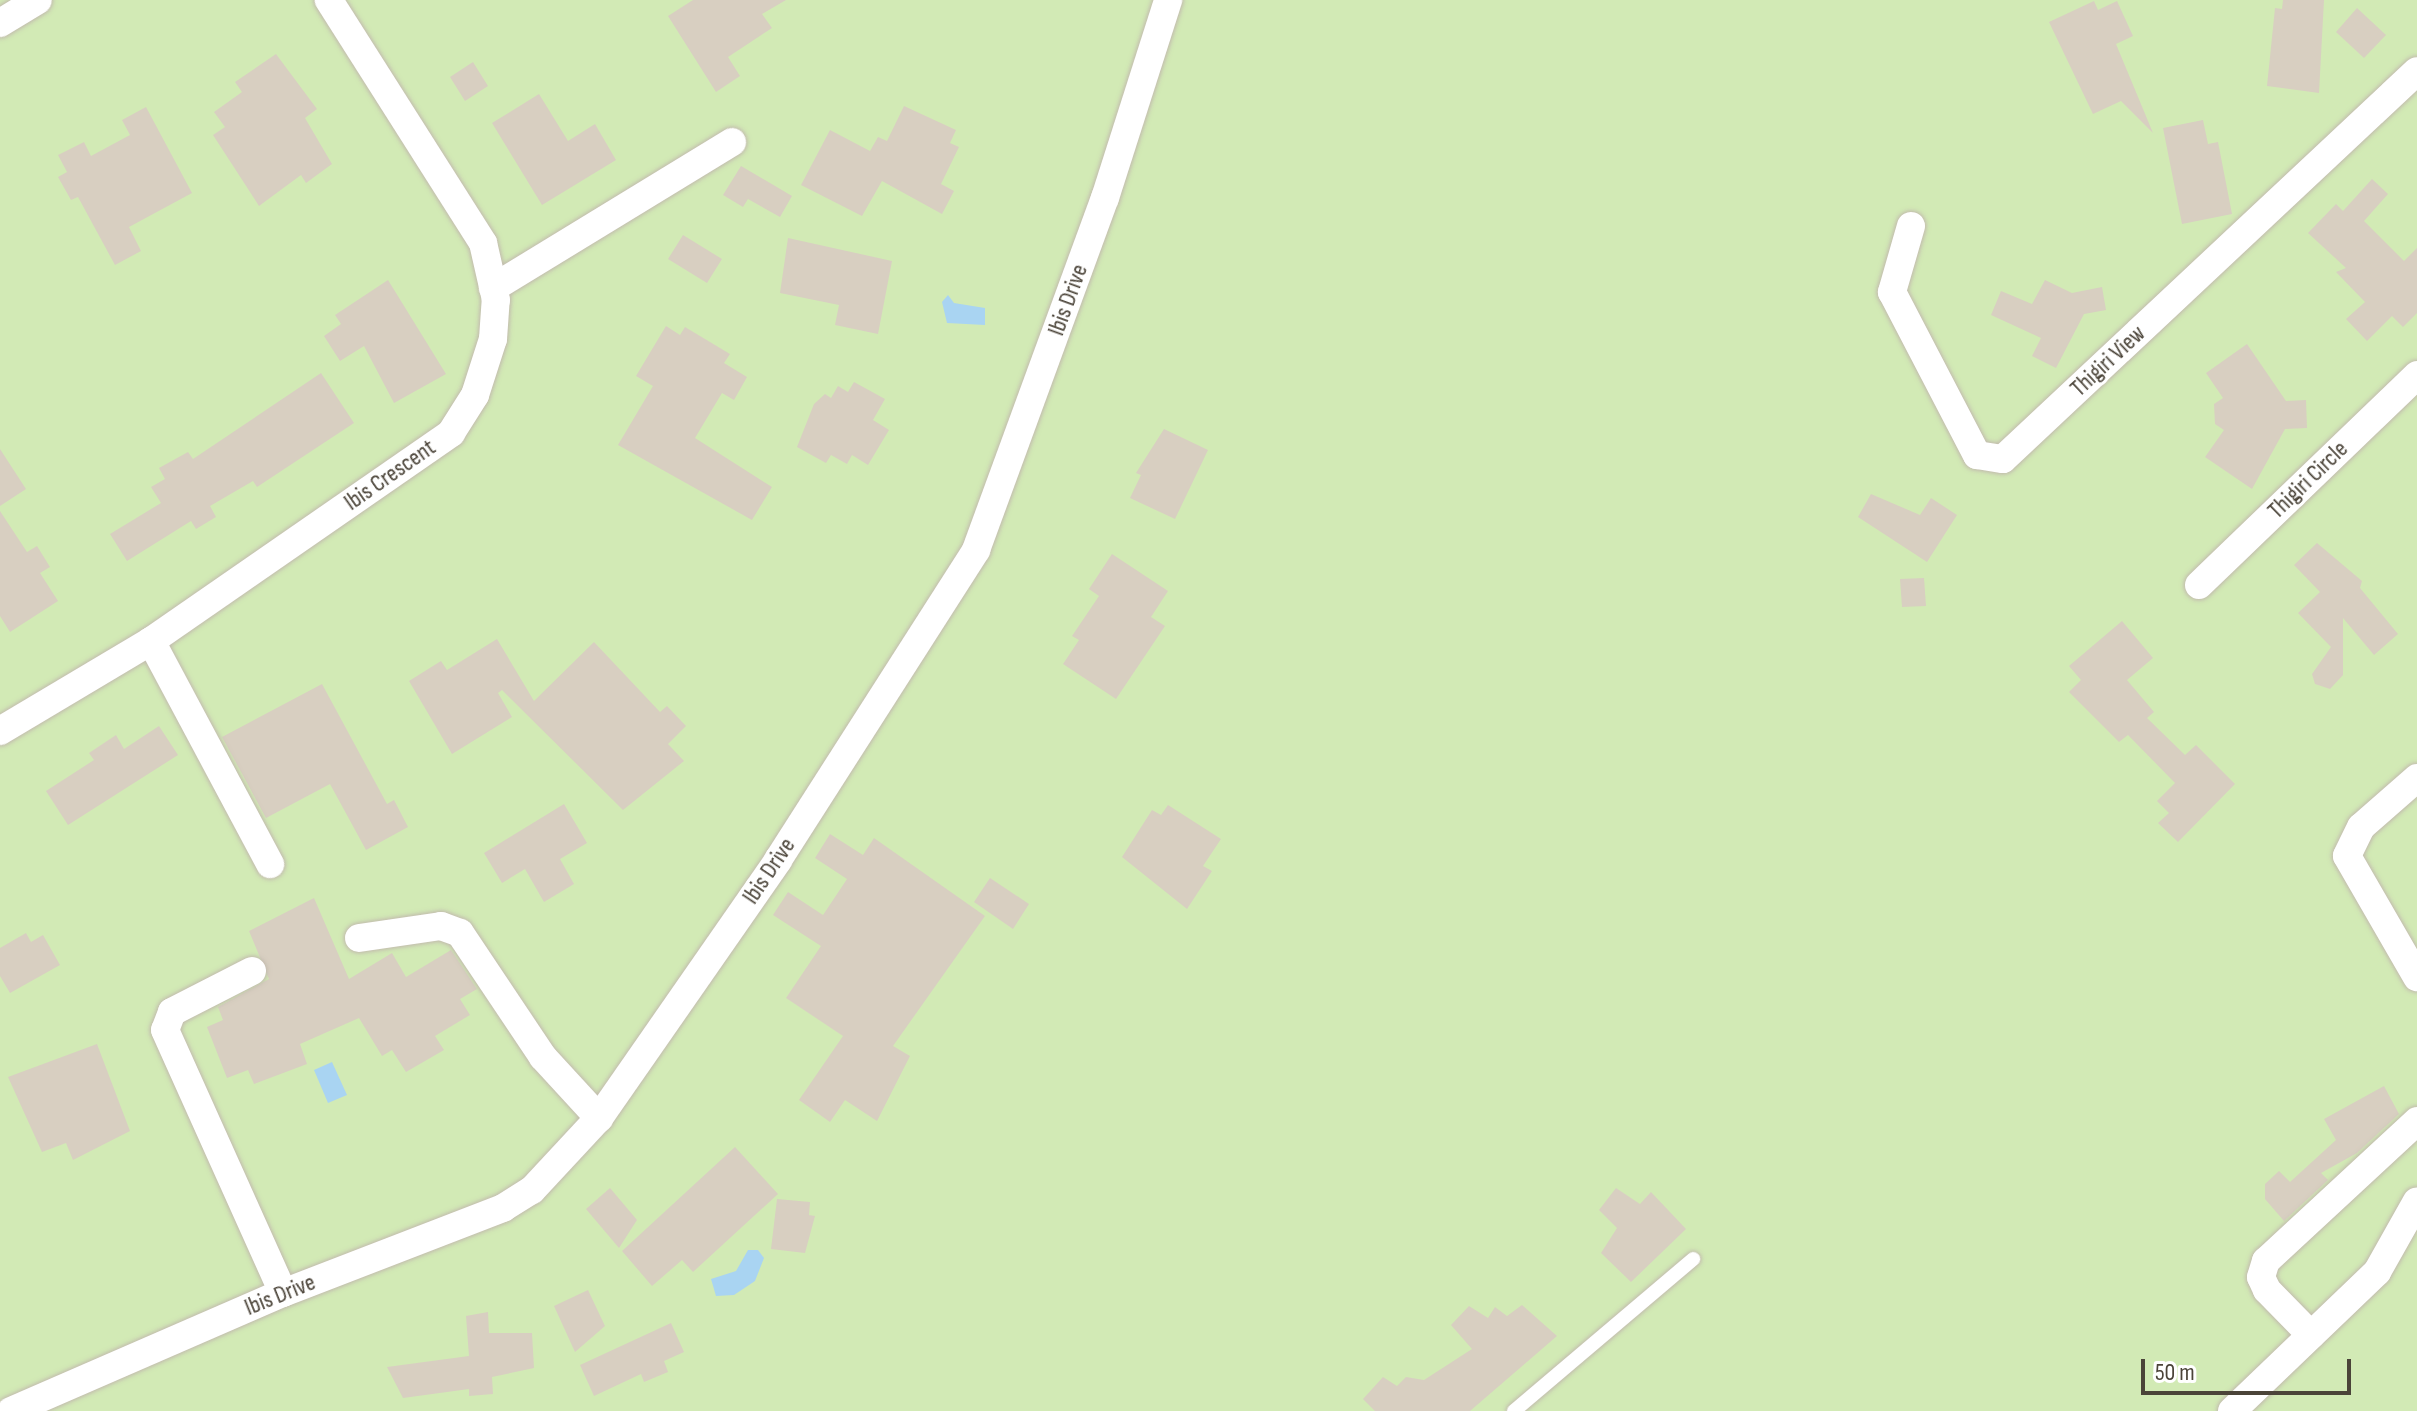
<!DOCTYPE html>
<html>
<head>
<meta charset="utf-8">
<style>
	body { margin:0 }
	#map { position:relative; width:2417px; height:1411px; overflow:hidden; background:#f6f3ec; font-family:"Sofia Sans Condensed",sans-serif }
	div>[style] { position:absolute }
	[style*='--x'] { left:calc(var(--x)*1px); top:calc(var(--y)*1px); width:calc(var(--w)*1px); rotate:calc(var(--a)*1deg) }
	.green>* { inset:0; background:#d2eab5 }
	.water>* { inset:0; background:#a9d4f2 }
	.building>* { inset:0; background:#d8cfc1 }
	.roads { filter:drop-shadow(0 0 2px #c2bbae) drop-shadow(0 0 2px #c2bbae) }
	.service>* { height:14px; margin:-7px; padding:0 7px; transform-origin:7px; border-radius:7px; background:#fff }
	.minor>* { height:28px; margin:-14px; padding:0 14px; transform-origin:14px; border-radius:14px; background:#fff }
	span { translate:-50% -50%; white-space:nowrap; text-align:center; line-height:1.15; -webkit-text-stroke:6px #fff; paint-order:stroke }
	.street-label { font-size:24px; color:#4b4439 }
	.scale { position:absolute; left:2141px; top:1359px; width:210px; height:36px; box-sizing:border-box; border:4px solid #4b4439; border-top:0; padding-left:10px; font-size:24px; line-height:28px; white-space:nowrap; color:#4b4439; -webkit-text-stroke:6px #fff; paint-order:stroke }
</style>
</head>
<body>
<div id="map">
	<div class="green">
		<i style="clip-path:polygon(0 0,2417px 0,2417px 1411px,0 1411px)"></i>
	</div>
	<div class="water">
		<i style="clip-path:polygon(948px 295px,954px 303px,985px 308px,985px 325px,947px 323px,942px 302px)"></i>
		<i style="clip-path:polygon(332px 1062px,347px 1095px,328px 1103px,314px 1070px)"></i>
		<i style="clip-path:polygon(748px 1250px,758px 1250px,764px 1258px,755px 1281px,734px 1295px,716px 1296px,711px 1279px,736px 1271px)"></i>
	</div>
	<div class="building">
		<i style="clip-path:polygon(693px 0,786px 0,762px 14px,772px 28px,728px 57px,740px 76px,716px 92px,668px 16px)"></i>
		<i style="clip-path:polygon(2283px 0,2324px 0,2319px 93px,2267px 86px,2275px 8px,2282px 9px)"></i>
		<i style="clip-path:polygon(2094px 1px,2098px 10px,2117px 1px,2133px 36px,2116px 44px,2153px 133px,2121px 101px,2093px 114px,2049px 22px)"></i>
		<i style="clip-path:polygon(2357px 8px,2386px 35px,2364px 58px,2336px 32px)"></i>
		<i style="clip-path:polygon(276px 54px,317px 109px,305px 118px,332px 164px,306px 183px,301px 175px,259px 206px,213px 135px,225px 127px,214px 112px,242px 92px,235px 82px)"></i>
		<i style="clip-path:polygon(473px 62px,488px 86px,465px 101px,450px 77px)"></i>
		<i style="clip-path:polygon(539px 94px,568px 141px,595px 124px,616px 160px,542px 205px,492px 123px)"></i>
		<i style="clip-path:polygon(904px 106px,956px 130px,950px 143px,959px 147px,941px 184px,954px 191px,942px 214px,882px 181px,862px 216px,801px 185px,830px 130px,870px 151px,878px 137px,887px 141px)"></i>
		<i style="clip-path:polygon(146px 107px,192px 193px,129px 227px,141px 251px,115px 265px,78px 197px,71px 200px,58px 177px,67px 172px,58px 155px,84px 142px,91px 156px,130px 135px,122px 120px)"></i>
		<i style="clip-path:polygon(2203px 120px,2208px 144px,2218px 142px,2232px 214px,2182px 224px,2163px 128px)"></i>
		<i style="clip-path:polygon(741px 166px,792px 196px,780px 217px,748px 199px,743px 207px,723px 195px)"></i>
		<i style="clip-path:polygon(2372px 179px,2388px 194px,2364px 221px,2404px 261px,2417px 248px,2417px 313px,2403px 327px,2392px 316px,2367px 341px,2346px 319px,2365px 302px,2336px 272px,2346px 268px,2308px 233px,2336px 204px,2343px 211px)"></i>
		<i style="clip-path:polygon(683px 235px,722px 259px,707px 283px,668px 259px)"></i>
		<i style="clip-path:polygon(788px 238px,892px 261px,878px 334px,835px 325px,839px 305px,780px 293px)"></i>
		<i style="clip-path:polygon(388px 280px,446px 374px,394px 403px,364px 346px,340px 361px,324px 336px,341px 324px,335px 315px)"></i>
		<i style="clip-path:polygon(2045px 280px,2072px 293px,2102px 287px,2106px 310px,2084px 314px,2056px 368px,2032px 356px,2041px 338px,1991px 315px,2001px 291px,2032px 304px)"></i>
		<i style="clip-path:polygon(666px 326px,680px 335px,685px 327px,730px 354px,724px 363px,747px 377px,734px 400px,722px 393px,695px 438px,772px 487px,752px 520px,618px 445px,653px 386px,636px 376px)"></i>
		<i style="clip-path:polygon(2247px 344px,2286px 401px,2306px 400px,2307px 428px,2285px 429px,2252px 489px,2205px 457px,2224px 430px,2215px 424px,2214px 404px,2223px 398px,2206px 373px)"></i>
		<i style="clip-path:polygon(321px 373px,354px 423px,257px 487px,253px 481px,210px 506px,216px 517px,196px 529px,191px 521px,127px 561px,110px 534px,161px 503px,151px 487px,165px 479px,159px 468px,188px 452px,193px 459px)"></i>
		<i style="clip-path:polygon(854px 382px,885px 399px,873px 420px,889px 430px,868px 465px,852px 455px,847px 464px,831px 455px,826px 463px,797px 447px,814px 404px,825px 394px,831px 398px,838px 386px,848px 392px)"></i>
		<i style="clip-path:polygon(1164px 429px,1208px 450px,1175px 519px,1130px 498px,1141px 475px,1136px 473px)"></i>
		<i style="clip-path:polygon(0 449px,26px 489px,0 506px)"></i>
		<i style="clip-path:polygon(1871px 494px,1920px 515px,1931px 498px,1957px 515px,1927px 562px,1858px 517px)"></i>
		<i style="clip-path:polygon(0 511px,27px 552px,37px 546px,50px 567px,40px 573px,58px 601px,10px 632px,0 616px)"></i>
		<i style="clip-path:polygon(2317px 543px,2362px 581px,2360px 588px,2398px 634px,2374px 655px,2343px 618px,2343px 675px,2330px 689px,2315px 684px,2312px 674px,2331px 647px,2298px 613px,2320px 592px,2294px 565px)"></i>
		<i style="clip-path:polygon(1112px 554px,1168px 591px,1151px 617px,1165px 626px,1116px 699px,1063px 664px,1079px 640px,1072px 636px,1099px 596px,1089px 589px)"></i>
		<i style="clip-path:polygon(1924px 578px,1926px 606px,1902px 607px,1900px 579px)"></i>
		<i style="clip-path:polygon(2122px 621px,2153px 658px,2127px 680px,2154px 712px,2147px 718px,2185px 755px,2196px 745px,2235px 784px,2178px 842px,2158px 823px,2169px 813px,2157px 801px,2175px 783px,2128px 735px,2119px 742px,2069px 692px,2081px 680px,2069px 666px)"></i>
		<i style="clip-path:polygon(497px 639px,534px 701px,594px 642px,660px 712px,667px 706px,686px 726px,668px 744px,684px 761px,623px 810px,502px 690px,498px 693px,512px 717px,452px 754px,409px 681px,441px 661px,447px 670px)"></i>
		<i style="clip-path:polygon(322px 684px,387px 804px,394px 800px,408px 827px,366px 850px,330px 784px,266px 818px,222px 737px)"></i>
		<i style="clip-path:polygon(159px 726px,178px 755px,68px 825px,46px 791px,94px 760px,89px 753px,116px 735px,124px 749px)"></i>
		<i style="clip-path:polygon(564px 804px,587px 843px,560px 859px,574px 884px,544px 902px,525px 869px,502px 883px,484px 853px)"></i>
		<i style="clip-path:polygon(1168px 805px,1221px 839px,1203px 866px,1212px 871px,1187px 909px,1122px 857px,1152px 810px,1161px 815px)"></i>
		<i style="clip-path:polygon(830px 834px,863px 855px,874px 838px,985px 916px,893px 1046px,910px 1056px,877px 1121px,845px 1100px,830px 1122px,799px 1100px,843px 1036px,786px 998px,821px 946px,773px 915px,788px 892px,823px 915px,847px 879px,815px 858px)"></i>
		<i style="clip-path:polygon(990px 878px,1029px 904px,1013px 929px,974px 902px)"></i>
		<i style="clip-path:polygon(314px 898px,349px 979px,392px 953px,406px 977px,451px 950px,477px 989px,460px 999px,470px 1015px,435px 1036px,444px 1050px,406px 1072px,392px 1050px,382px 1056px,359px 1018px,300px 1044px,307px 1064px,254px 1084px,248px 1070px,227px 1078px,207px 1027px,223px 1020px,218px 1007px,269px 979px,249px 931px)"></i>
		<i style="clip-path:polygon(26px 933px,31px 942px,43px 935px,60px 965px,10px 993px,0 976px,0 948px)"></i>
		<i style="clip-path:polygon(97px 1044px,130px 1131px,73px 1160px,66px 1143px,42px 1152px,8px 1077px)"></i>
		<i style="clip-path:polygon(2384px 1086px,2399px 1114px,2357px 1153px,2321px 1173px,2328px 1180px,2284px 1221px,2265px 1199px,2265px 1184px,2279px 1171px,2290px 1182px,2336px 1140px,2324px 1119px)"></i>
		<i style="clip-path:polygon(735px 1147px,778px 1194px,693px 1272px,682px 1260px,652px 1286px,622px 1251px)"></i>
		<i style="clip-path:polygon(610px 1188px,637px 1220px,619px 1248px,586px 1209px)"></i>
		<i style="clip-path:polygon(1616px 1188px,1640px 1204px,1651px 1192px,1686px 1229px,1631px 1282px,1601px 1253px,1617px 1228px,1599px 1210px)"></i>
		<i style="clip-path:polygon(777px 1199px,810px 1202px,809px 1215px,815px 1216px,805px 1253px,771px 1249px)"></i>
		<i style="clip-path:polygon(588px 1290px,605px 1326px,575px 1352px,554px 1306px)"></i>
		<i style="clip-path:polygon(1522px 1305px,1557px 1336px,1470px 1411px,1375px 1411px,1363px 1399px,1383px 1377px,1397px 1386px,1406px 1377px,1424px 1380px,1472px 1349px,1451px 1325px,1469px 1306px,1488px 1318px,1495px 1307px,1507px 1316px)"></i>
		<i style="clip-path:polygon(488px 1312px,489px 1333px,532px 1333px,534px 1368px,492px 1377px,493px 1394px,469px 1396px,469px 1389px,403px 1398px,387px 1367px,469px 1356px,466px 1316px)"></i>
		<i style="clip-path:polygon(671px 1323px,684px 1352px,664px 1361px,668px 1372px,644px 1382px,641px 1374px,594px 1396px,580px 1365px)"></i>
	</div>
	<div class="roads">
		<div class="service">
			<i style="--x:1514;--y:1411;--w:235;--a:-40.3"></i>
		</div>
		<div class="minor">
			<i style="--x:0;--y:23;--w:44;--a:-31.2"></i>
			<i style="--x:1911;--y:226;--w:69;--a:106.1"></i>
			<i style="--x:1892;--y:292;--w:184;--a:62.5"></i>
			<i style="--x:1977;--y:455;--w:26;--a:9"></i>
			<i style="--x:2003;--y:459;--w:567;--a:-43.14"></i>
			<i style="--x:493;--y:288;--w:280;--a:-31.4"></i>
			<i style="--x:2199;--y:585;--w:303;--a:-43.9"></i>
			<i style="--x:151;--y:641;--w:253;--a:61.9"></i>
			<i style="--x:0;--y:731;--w:176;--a:-30.8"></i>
			<i style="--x:151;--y:641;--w:365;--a:-34.7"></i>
			<i style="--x:451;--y:433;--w:45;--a:-57.7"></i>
			<i style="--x:475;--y:395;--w:59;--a:-72.2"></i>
			<i style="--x:493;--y:339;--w:39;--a:-86"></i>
			<i style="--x:496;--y:300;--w:58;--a:-102.8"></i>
			<i style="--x:483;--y:243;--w:288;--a:-122.4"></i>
			<i style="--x:2417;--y:778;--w:74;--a:138.8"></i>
			<i style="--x:2361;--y:827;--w:32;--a:116"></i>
			<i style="--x:2347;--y:856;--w:140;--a:60"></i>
			<i style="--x:359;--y:938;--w:83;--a:-8.3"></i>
			<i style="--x:441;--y:926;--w:20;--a:20"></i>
			<i style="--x:460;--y:933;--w:149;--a:56.2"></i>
			<i style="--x:543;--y:1057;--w:83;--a:47.4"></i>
			<i style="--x:252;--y:971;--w:90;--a:152.9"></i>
			<i style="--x:172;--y:1012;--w:19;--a:111"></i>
			<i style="--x:165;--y:1030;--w:288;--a:65.8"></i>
			<i style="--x:2311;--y:1335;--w:63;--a:-134.4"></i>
			<i style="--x:2267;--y:1290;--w:14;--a:-115"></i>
			<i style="--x:2261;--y:1277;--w:17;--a:-73"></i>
			<i style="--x:2266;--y:1261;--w:206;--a:-42.8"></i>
			<i style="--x:11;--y:1411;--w:296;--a:-23.5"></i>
			<i style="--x:283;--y:1293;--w:236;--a:-21.1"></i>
			<i style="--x:503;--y:1208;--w:34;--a:-32"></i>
			<i style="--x:532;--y:1190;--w:98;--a:-47.1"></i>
			<i style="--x:599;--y:1118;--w:314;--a:-55.2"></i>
			<i style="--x:778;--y:860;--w:368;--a:-57.4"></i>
			<i style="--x:976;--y:550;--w:375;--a:-69.9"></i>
			<i style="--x:1105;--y:198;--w:208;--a:-72.3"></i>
			<i style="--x:2232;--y:1411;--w:201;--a:-43.8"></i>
			<i style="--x:2377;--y:1272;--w:81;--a:-60.6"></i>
		</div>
	</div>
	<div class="street-label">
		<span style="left:1068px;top:300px;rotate:-70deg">Ibis Drive</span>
		<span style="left:2108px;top:361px;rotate:-43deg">Thigiri View</span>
		<span style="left:390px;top:475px;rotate:-35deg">Ibis Crescent</span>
		<span style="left:2308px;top:480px;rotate:-44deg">Thigiri Circle</span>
		<span style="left:769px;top:871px;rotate:-56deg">Ibis Drive</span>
		<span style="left:280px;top:1295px;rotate:-22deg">Ibis Drive</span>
	</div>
	<div class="scale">50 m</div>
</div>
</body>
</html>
